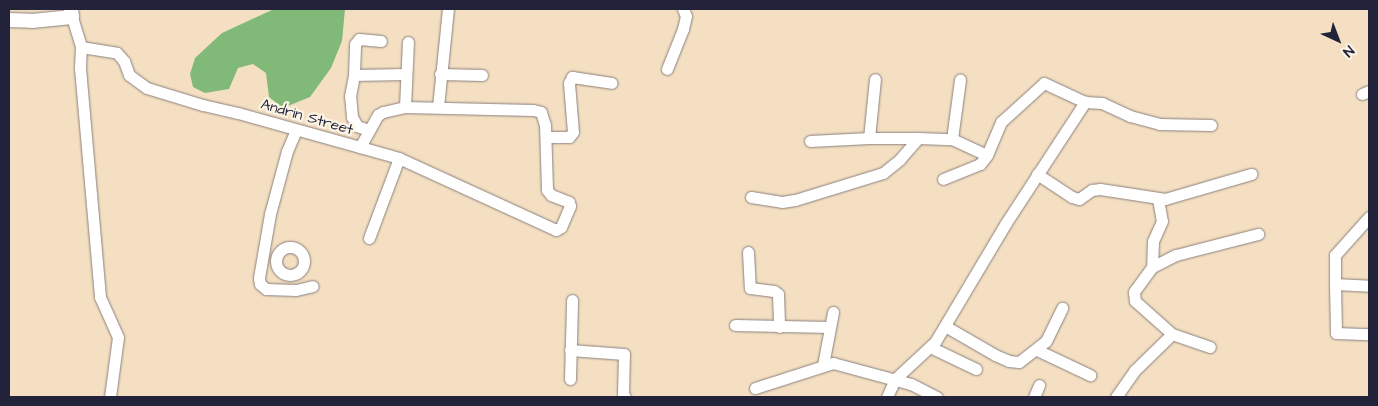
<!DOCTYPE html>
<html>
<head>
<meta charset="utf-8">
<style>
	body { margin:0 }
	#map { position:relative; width:1378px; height:406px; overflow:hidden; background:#f4dfc2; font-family:"Architects Daughter",sans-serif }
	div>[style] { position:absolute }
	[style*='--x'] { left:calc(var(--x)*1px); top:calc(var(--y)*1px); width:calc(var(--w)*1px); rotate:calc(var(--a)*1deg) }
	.forest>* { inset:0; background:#81ba78 }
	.roads { filter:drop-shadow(0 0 1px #8b807e) drop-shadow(0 0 1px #8b807e) }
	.minor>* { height:11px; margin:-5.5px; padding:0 5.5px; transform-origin:5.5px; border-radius:5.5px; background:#fff }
	.minor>.ring { margin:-5.5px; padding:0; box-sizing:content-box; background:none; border:11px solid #fff; border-radius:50% }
	.tertiary>* { height:14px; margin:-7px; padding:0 7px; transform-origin:7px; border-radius:7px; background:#fff }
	span { translate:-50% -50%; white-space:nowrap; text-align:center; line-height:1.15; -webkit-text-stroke:4.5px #fcf5e5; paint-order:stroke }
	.street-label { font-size:15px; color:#22223b }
	.frame { position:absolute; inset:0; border:10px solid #22223b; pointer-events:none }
	.north { position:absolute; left:1313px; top:15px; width:50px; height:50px; -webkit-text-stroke:4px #fcf5e5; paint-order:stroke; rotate:137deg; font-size:14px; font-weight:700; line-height:20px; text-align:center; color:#22223b }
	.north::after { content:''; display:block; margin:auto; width:18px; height:22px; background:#22223b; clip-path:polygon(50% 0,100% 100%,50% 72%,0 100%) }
</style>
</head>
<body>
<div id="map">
	<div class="forest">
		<i style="clip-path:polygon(274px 9px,345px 9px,342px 41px,331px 68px,310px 97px,283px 108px,269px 97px,266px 73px,253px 64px,238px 68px,229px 89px,205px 93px,193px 87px,190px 74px,195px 58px,222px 33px)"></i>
	</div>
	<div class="roads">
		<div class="minor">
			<i style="--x:72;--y:17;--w:31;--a:73"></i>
			<i style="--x:81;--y:47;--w:21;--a:93"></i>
			<i style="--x:80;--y:68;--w:230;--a:85"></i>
			<i style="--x:100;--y:297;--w:44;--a:65.8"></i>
			<i style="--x:118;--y:337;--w:61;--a:97.6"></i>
			<i style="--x:81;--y:47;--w:36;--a:9"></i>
			<i style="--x:117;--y:53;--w:11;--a:49"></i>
			<i style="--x:124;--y:61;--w:15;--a:70"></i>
			<i style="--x:129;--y:75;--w:22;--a:36"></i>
			<i style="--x:147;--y:88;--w:59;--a:16.9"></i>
			<i style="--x:203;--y:105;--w:36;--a:13"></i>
			<i style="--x:238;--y:113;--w:127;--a:15.6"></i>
			<i style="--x:360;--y:147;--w:37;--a:-61"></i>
			<i style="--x:378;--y:115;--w:6;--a:-31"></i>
			<i style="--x:383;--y:112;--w:23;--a:-13"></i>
			<i style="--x:405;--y:107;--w:128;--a:1.3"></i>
			<i style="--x:533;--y:110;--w:8;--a:14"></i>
			<i style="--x:541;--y:112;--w:14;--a:73"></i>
			<i style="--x:545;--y:125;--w:65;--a:88.2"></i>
			<i style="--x:547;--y:190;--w:6;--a:51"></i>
			<i style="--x:551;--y:195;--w:19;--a:21"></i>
			<i style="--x:569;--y:202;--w:4;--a:76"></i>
			<i style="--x:570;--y:206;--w:23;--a:113"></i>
			<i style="--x:561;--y:227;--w:6;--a:149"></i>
			<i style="--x:556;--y:230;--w:173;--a:-155.4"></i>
			<i style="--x:399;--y:158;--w:41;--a:-164.2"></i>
			<i style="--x:667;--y:69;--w:43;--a:-68.2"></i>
			<i style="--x:683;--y:29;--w:13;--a:-77"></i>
			<i style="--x:686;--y:16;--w:8;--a:-113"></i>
			<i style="--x:440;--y:74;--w:42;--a:1.4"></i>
			<i style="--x:354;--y:75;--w:51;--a:-1.1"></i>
			<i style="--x:1362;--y:94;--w:8;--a:-23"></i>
			<i style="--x:405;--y:107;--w:65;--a:-87.4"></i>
			<i style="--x:438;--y:107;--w:99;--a:-84.2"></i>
			<i style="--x:296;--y:130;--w:23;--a:113"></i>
			<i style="--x:287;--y:151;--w:65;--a:105.1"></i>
			<i style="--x:270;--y:214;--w:65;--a:99.8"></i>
			<i style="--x:259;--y:278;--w:6;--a:81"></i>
			<i style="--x:260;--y:284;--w:8;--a:40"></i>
			<i style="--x:266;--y:289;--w:30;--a:2"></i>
			<i style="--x:296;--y:290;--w:17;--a:-13"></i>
			<i style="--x:369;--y:130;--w:13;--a:-162"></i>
			<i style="--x:357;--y:126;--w:10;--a:-119"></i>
			<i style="--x:352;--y:117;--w:21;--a:-95"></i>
			<i style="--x:350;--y:96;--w:21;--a:-79"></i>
			<i style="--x:354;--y:75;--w:31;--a:-88"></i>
			<i style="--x:355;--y:44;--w:6;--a:-51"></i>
			<i style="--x:359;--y:39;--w:22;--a:5"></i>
			<i style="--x:546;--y:137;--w:23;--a:0"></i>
			<i style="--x:569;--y:137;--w:6;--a:-51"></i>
			<i style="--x:573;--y:132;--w:49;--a:-94.7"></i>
			<i style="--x:569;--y:83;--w:7;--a:-63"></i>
			<i style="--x:572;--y:77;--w:40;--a:8.5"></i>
			<i style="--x:869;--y:138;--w:59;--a:-84.2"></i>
			<i style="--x:952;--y:139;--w:60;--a:-82.3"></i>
			<i style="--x:810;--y:141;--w:59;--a:-2.9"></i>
			<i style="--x:869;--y:138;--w:49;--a:0"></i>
			<i style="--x:1037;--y:174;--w:42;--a:33.3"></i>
			<i style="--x:1072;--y:197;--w:7;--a:16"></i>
			<i style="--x:1079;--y:199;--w:16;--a:-35"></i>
			<i style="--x:1092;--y:190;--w:8;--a:-7"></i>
			<i style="--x:1100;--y:189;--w:66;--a:8.7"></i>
			<i style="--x:1165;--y:199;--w:90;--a:-16.2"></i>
			<i style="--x:943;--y:179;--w:40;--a:-22"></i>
			<i style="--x:980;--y:164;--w:11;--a:-52"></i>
			<i style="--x:987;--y:155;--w:36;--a:-67"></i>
			<i style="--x:1001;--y:122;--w:58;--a:-42.2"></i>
			<i style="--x:1044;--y:83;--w:45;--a:24.9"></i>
			<i style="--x:1085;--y:102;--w:17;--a:3"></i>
			<i style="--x:1102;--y:103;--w:31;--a:25"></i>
			<i style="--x:1130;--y:116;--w:30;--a:15"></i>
			<i style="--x:1159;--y:124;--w:52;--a:1.1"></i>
			<i style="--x:751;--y:197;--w:31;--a:9"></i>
			<i style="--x:782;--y:202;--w:13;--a:-9"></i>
			<i style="--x:795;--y:200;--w:92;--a:-17.1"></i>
			<i style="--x:883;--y:173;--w:22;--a:-39"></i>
			<i style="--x:900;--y:159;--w:28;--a:-49"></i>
			<i style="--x:918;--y:138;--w:34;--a:2"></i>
			<i style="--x:952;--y:139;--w:38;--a:25"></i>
			<i style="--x:1158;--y:199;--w:22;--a:80"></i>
			<i style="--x:1162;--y:221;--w:22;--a:114"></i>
			<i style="--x:1153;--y:241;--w:26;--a:92"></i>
			<i style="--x:1152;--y:267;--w:31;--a:126"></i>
			<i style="--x:1134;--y:292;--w:9;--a:84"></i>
			<i style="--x:1135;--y:301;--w:50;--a:41.7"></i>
			<i style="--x:1172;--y:334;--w:40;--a:18.9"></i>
			<i style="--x:1369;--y:217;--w:51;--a:131.8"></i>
			<i style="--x:1335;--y:255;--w:29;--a:90"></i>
			<i style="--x:1335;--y:284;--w:49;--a:88.8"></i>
			<i style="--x:1336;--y:333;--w:33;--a:2"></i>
			<i style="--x:369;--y:238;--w:85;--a:-69.4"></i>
			<i class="ring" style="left:276px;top:247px;width:17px;height:17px"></i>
			<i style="--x:748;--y:252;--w:36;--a:87"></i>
			<i style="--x:750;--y:288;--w:24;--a:7"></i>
			<i style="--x:774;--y:291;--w:5;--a:37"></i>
			<i style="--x:778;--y:294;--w:33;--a:88"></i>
			<i style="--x:1152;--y:267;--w:27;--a:-27"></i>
			<i style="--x:1176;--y:255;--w:85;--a:-14.4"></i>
			<i style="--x:1335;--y:284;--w:34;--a:3"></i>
			<i style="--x:735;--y:325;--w:94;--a:1.2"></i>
			<i style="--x:945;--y:326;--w:58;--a:30.1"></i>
			<i style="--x:995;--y:355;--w:15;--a:23"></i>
			<i style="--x:1009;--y:361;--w:10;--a:6"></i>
			<i style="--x:1019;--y:362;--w:34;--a:-38"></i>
			<i style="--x:1046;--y:341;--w:37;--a:-64"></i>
			<i style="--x:930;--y:347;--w:51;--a:25.6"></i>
			<i style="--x:570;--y:350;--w:54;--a:4.2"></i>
			<i style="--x:624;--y:354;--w:40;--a:91.4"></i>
			<i style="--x:623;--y:394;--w:4;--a:56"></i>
			<i style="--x:1037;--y:350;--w:59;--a:25.3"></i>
			<i style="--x:823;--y:365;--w:54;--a:-79.3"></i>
			<i style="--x:570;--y:379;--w:79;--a:-88.5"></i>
			<i style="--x:755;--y:388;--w:82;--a:-17.8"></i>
			<i style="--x:833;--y:363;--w:81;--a:15.1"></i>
			<i style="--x:911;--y:384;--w:29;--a:27"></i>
			<i style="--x:887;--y:397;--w:20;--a:-66"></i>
			<i style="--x:895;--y:379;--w:54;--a:-42.8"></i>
			<i style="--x:935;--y:342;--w:139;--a:-59.2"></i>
			<i style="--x:1006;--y:223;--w:145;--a:-56.9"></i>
			<i style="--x:1034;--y:397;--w:13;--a:-67"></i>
			<i style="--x:1116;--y:397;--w:32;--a:-55"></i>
			<i style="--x:1134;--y:371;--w:53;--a:-44.2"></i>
		</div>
		<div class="tertiary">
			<i style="--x:9;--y:20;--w:23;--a:2"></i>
			<i style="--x:32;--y:21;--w:40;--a:-5.7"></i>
			<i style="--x:72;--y:17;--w:8;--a:-97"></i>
		</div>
	</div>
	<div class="street-label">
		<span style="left:307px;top:117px;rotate:16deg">Andrin Street</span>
	</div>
	<div class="frame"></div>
	<div class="north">N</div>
</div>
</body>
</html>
